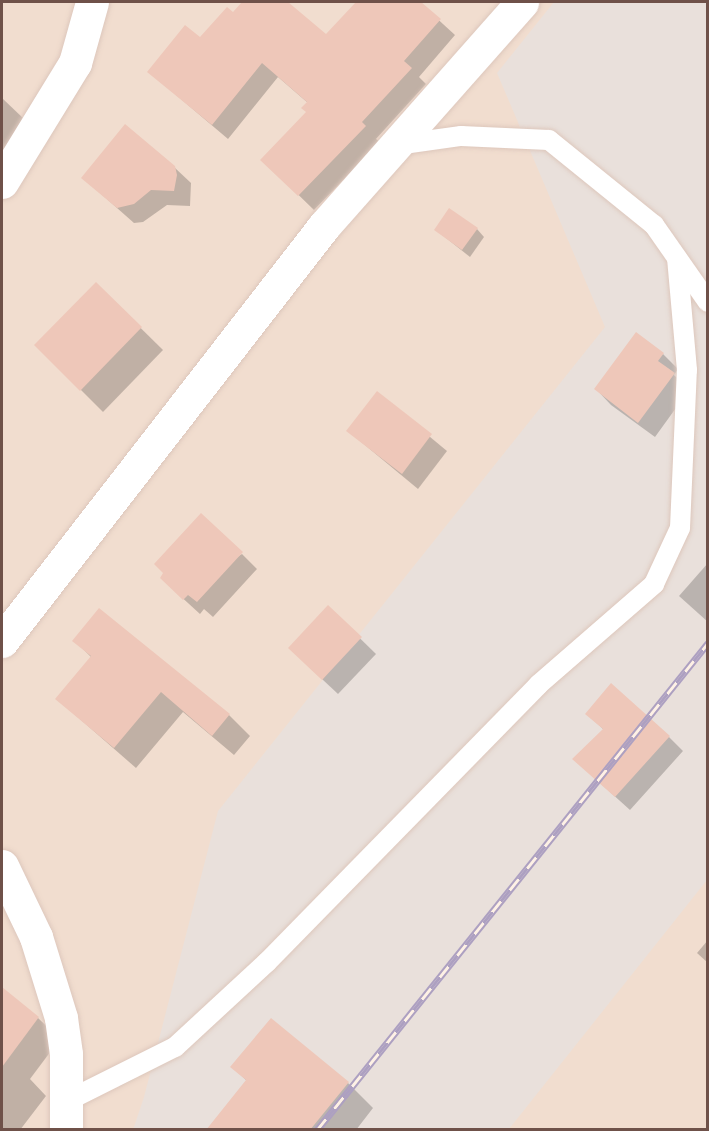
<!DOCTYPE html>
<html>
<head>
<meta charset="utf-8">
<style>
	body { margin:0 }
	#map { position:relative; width:709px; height:1131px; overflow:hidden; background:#faecdf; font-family:"Roboto Condensed",sans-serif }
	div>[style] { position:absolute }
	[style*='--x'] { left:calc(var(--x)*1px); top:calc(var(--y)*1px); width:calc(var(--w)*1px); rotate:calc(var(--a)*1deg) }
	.residential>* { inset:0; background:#f1ddcf }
	.industrial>* { inset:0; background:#e9e0db }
	.shadow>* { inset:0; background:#0003 }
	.building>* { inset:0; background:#eec7b9 }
	.roads { filter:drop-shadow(0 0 2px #ddc7bc) drop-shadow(0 0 2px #ddc7bc) }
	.service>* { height:20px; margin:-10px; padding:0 10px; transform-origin:10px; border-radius:10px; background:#fff }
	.minor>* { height:33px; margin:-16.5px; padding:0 16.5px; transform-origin:16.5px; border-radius:16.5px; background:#fff }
	.tertiary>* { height:33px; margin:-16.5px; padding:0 16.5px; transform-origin:16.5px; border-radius:16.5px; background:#fff }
	.rail>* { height:7px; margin-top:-3.5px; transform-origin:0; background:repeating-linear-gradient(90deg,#fef1e5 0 14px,#ada0c1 0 28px); box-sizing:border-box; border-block:2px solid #ada0c1 }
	span { translate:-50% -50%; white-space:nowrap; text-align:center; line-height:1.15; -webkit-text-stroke:5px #fef1e5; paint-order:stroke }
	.frame { position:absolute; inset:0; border:3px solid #6f5149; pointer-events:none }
</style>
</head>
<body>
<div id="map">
	<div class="residential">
		<i style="clip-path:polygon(2px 2px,707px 2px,707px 1129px,2px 1129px)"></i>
	</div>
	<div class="industrial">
		<i style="clip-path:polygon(554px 2px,707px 2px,707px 880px,509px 1129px,133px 1130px,144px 1097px,218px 811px,605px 327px,497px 73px)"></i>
	</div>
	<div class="shadow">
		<i style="clip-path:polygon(244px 2px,286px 2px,326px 36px,360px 34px,390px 2px,419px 2px,455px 35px,419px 77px,426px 84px,376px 139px,380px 142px,314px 210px,278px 175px,308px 112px,308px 103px,278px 77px,228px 139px,149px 72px,200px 39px,233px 14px)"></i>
		<i style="clip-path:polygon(2px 98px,24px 119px,2px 152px)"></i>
		<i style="clip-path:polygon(174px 167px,191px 183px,190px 206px,167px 205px,143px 222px,134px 223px,83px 178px)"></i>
		<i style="clip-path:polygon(477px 229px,484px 237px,470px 257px,436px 230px)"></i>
		<i style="clip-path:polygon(96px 284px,163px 350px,103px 412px,36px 345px)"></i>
		<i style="clip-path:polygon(663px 354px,678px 369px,674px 375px,689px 390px,655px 437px,611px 405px,596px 389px)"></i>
		<i style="clip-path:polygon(377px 393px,447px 451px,418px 489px,348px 431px)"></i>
		<i style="clip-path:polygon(242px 554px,257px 569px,213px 617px,204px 609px,200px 614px,177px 593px)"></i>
		<i style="clip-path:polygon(708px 563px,708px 622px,679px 596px)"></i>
		<i style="clip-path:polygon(328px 607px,376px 654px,338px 694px,306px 664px)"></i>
		<i style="clip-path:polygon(99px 611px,229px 715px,250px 736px,234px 755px,183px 712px,136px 768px,57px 699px,92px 658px,74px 640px)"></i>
		<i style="clip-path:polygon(587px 714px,669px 737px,683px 751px,630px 810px,589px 773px,604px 730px)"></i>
		<i style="clip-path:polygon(708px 940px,708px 963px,697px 953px)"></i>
		<i style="clip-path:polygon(2px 989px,38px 1018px,60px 1039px,30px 1079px,46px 1096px,20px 1130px,2px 1130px)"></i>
		<i style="clip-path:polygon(271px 1020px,348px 1083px,373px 1108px,356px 1130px,207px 1130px,247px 1081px,232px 1067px)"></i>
	</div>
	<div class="building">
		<i style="clip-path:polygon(242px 2px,288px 2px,326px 34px,356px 2px,421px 2px,441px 19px,404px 61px,412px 68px,362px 122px,366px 126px,298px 196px,260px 160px,306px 112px,301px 108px,307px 102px,262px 63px,212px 125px,147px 72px,185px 25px,200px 37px,227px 7px,233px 12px)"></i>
		<i style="clip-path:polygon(125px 124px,175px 166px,177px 175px,174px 191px,151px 190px,134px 204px,117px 208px,81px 178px)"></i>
		<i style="clip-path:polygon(449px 208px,478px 228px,462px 250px,434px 230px)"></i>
		<i style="clip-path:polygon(96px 282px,142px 327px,80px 391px,34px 345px)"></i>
		<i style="clip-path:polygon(636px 332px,664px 353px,658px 361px,675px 373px,638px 423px,594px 389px)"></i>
		<i style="clip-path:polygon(377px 391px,432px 434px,402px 474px,346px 431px)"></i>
		<i style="clip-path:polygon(201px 513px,243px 552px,197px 602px,188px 595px,183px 600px,160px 578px,163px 573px,154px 564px)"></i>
		<i style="clip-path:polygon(328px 605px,362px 637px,322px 680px,288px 648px)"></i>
		<i style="clip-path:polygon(99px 608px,230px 714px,212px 736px,161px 692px,114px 748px,55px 699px,91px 656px,72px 641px)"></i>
		<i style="clip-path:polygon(611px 683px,670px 736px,615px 797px,572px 759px,603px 729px,585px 714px)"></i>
		<i style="clip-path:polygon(2px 987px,39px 1017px,2px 1067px)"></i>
		<i style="clip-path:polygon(271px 1018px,349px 1082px,310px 1130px,206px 1130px,246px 1080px,230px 1067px)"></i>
	</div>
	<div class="roads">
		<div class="service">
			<i style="--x:396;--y:145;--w:66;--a:-7.9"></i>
			<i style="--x:461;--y:136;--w:88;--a:2.6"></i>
			<i style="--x:549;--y:140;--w:135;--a:39"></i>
			<i style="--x:654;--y:225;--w:94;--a:55"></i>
			<i style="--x:67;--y:1101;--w:121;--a:-26.6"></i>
			<i style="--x:175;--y:1047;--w:125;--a:-42.7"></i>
			<i style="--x:267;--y:962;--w:388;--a:-45.6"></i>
			<i style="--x:538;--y:685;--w:154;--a:-41"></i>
			<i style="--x:654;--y:584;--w:62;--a:-65.1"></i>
			<i style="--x:680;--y:528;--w:158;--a:-87.5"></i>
			<i style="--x:687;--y:370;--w:112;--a:-95.1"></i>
		</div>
		<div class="minor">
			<i style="--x:2;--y:641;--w:525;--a:-52.19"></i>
			<i style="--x:324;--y:226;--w:299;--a:-48.5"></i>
		</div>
		<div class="tertiary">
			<i style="--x:2;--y:182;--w:140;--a:-58.5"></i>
			<i style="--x:75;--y:63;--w:63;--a:-74.4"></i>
			<i style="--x:2;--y:866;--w:79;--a:64.4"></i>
			<i style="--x:36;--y:937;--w:85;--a:72.8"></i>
			<i style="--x:61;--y:1018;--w:36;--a:82"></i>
			<i style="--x:66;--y:1054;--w:76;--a:90"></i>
		</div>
	</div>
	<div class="rail">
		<i style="--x:317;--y:1130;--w:625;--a:-51.24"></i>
	</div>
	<div class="frame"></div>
</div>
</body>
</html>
